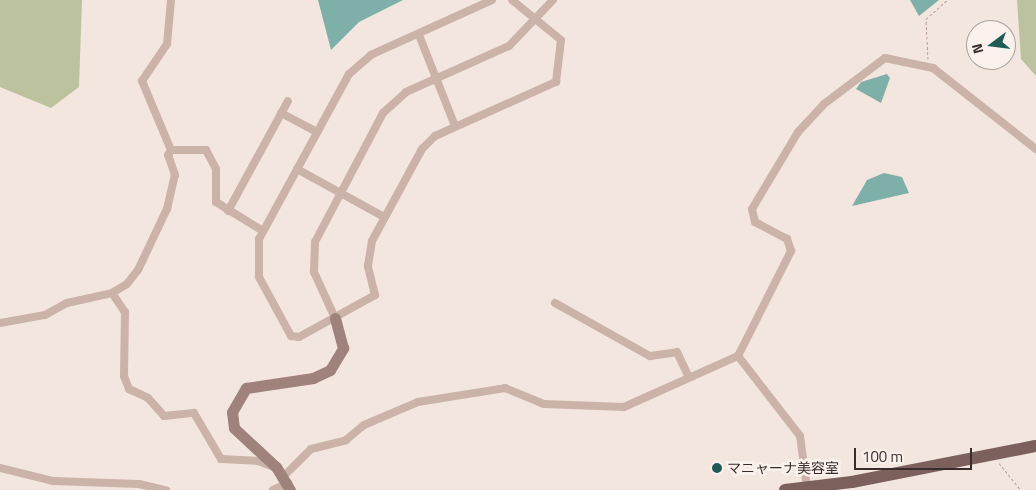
<!DOCTYPE html>
<html>
<head>
<meta charset="utf-8">
<style>
	body { margin:0 }
	#map { position:relative; width:1036px; height:490px; overflow:hidden; background:#f3e6df; font-family:"Titillium Web","Noto Sans JP",sans-serif }
	div>[style] { position:absolute }
	[style*='--x'] { left:calc(var(--x)*1px); top:calc(var(--y)*1px); width:calc(var(--w)*1px); rotate:calc(var(--a)*1deg) }
	.green>* { inset:0; background:#bdc29e }
	.water>* { inset:0; background:#7eb0a9 }
	.path>* { height:1px; margin-top:-0.5px; transform-origin:0; background:repeating-linear-gradient(90deg,#b79d95 0 2.5px,transparent 0 5px) }
	.street>* { height:8px; margin:-4px; padding:0 4px; transform-origin:4px; border-radius:4px; background:#ccb3aa }
	.secondary>* { height:11px; margin:-5.5px; padding:0 5.5px; transform-origin:5.5px; border-radius:5.5px; background:#9f827c }
	.primary>* { height:12px; margin:-6px; padding:0 6px; transform-origin:6px; border-radius:6px; background:#7b605b }
	.dots>* { width:14px; height:14px; translate:-50% -50%; box-sizing:border-box; border:2px solid #faf1ec; border-radius:50% }
	span { translate:-50% -50%; white-space:nowrap; text-align:center; line-height:1.15; -webkit-text-stroke:5px #faf1ec; paint-order:stroke }
	.poi-label { font-size:14px; color:#392c2a }
	.left { translate:0 -50%; text-align:left }
	.north { position:absolute; left:966px; top:20px; width:50px; height:50px; box-sizing:border-box; background:#faf1ec; border:1px solid #ada29e; border-radius:50%; rotate:255deg; font-size:14px; font-weight:700; line-height:20px; text-align:center; color:#392c2a }
	.north::after { content:''; display:block; margin:auto; width:18px; height:22px; background:#1f5b54; clip-path:polygon(50% 0,100% 100%,50% 72%,0 100%) }
	.scale { position:absolute; left:854px; top:448px; width:118px; height:22px; box-sizing:border-box; border:2px solid #392c2a; border-top:0; padding-left:6px; font-size:15px; line-height:18px; white-space:nowrap; color:#392c2a; -webkit-text-stroke:4px #faf1ec; paint-order:stroke }
</style>
</head>
<body>
<div id="map">
	<div class="green">
		<i style="clip-path:polygon(0 0,82px 0,79px 87px,51px 108px,0 87px)"></i>
		<i style="clip-path:polygon(1017px 0,1036px 0,1036px 76px,1021px 59px)"></i>
	</div>
	<div class="water">
		<i style="clip-path:polygon(318px 0,403px 0,359px 22px,331px 50px)"></i>
		<i style="clip-path:polygon(910px 0,939px 0,919px 16px)"></i>
		<i style="clip-path:polygon(887px 74px,890px 78px,881px 103px,856px 89px,861px 82px)"></i>
		<i style="clip-path:polygon(884px 173px,902px 177px,909px 193px,852px 206px,867px 180px)"></i>
	</div>
	<div class="path">
		<i style="--x:928;--y:59;--w:40;--a:-92.9"></i>
		<i style="--x:926;--y:19;--w:28;--a:-42"></i>
		<i style="--x:999;--y:463;--w:35;--a:51"></i>
	</div>
	<div class="street">
		<i style="--x:492;--y:0;--w:133;--a:155.6"></i>
		<i style="--x:371;--y:55;--w:29;--a:139"></i>
		<i style="--x:349;--y:74;--w:188;--a:118.6"></i>
		<i style="--x:259;--y:239;--w:38;--a:90"></i>
		<i style="--x:259;--y:277;--w:67;--a:61.5"></i>
		<i style="--x:291;--y:336;--w:8;--a:7"></i>
		<i style="--x:299;--y:337;--w:87;--a:-28.9"></i>
		<i style="--x:375;--y:295;--w:30;--a:-104"></i>
		<i style="--x:368;--y:266;--w:25;--a:-81"></i>
		<i style="--x:372;--y:241;--w:105;--a:-61.5"></i>
		<i style="--x:422;--y:149;--w:18;--a:-45"></i>
		<i style="--x:435;--y:136;--w:133;--a:-24.1"></i>
		<i style="--x:556;--y:82;--w:42;--a:-83.2"></i>
		<i style="--x:561;--y:40;--w:63;--a:-140.8"></i>
		<i style="--x:419;--y:35;--w:98;--a:68.4"></i>
		<i style="--x:281;--y:113;--w:41;--a:27.8"></i>
		<i style="--x:171;--y:150;--w:75;--a:-112.8"></i>
		<i style="--x:142;--y:81;--w:45;--a:-56"></i>
		<i style="--x:167;--y:44;--w:44;--a:-84.8"></i>
		<i style="--x:171;--y:150;--w:35;--a:0"></i>
		<i style="--x:206;--y:150;--w:21;--a:62"></i>
		<i style="--x:216;--y:169;--w:33;--a:90"></i>
		<i style="--x:216;--y:202;--w:55;--a:31.7"></i>
		<i style="--x:297;--y:169;--w:99;--a:28.9"></i>
		<i style="--x:228;--y:211;--w:125;--a:-61.4"></i>
		<i style="--x:112;--y:293;--w:23;--a:56"></i>
		<i style="--x:125;--y:312;--w:64;--a:90.9"></i>
		<i style="--x:124;--y:376;--w:14;--a:69"></i>
		<i style="--x:129;--y:389;--w:21;--a:25"></i>
		<i style="--x:148;--y:398;--w:24;--a:48"></i>
		<i style="--x:164;--y:416;--w:30;--a:-6"></i>
		<i style="--x:194;--y:413;--w:53;--a:59.6"></i>
		<i style="--x:221;--y:459;--w:37;--a:3"></i>
		<i style="--x:258;--y:461;--w:17;--a:21"></i>
		<i style="--x:555;--y:303;--w:109;--a:29.2"></i>
		<i style="--x:650;--y:356;--w:27;--a:-8"></i>
		<i style="--x:677;--y:352;--w:26;--a:65"></i>
		<i style="--x:335;--y:318;--w:51;--a:-114.5"></i>
		<i style="--x:314;--y:272;--w:30;--a:-88"></i>
		<i style="--x:315;--y:242;--w:146;--a:-62.2"></i>
		<i style="--x:383;--y:113;--w:31;--a:-42"></i>
		<i style="--x:406;--y:92;--w:113;--a:-24.1"></i>
		<i style="--x:509;--y:46;--w:64;--a:-46.3"></i>
		<i style="--x:0;--y:323;--w:46;--a:-10.1"></i>
		<i style="--x:45;--y:315;--w:25;--a:-29"></i>
		<i style="--x:67;--y:303;--w:46;--a:-12.5"></i>
		<i style="--x:112;--y:293;--w:17;--a:-31"></i>
		<i style="--x:127;--y:284;--w:18;--a:-52"></i>
		<i style="--x:138;--y:270;--w:68;--a:-64.6"></i>
		<i style="--x:167;--y:209;--w:35;--a:-77"></i>
		<i style="--x:175;--y:175;--w:21;--a:-109"></i>
		<i style="--x:168;--y:155;--w:6;--a:-59"></i>
		<i style="--x:738;--y:356;--w:101;--a:52.2"></i>
		<i style="--x:800;--y:436;--w:52;--a:82.3"></i>
		<i style="--x:0;--y:468;--w:55;--a:13.8"></i>
		<i style="--x:53;--y:481;--w:86;--a:2"></i>
		<i style="--x:139;--y:484;--w:28;--a:13"></i>
		<i style="--x:284;--y:476;--w:38;--a:-45"></i>
		<i style="--x:311;--y:449;--w:36;--a:-14"></i>
		<i style="--x:346;--y:440;--w:23;--a:-40"></i>
		<i style="--x:364;--y:425;--w:59;--a:-23.1"></i>
		<i style="--x:418;--y:402;--w:88;--a:-9.1"></i>
		<i style="--x:505;--y:388;--w:42;--a:22.3"></i>
		<i style="--x:544;--y:404;--w:80;--a:2.1"></i>
		<i style="--x:624;--y:407;--w:125;--a:-24.1"></i>
		<i style="--x:738;--y:356;--w:118;--a:-63.2"></i>
		<i style="--x:791;--y:251;--w:13;--a:-108"></i>
		<i style="--x:787;--y:239;--w:36;--a:-152"></i>
		<i style="--x:755;--y:222;--w:13;--a:-103"></i>
		<i style="--x:752;--y:209;--w:90;--a:-59.1"></i>
		<i style="--x:798;--y:132;--w:38;--a:-47"></i>
		<i style="--x:824;--y:104;--w:76;--a:-37"></i>
		<i style="--x:885;--y:58;--w:49;--a:11.8"></i>
		<i style="--x:933;--y:68;--w:131;--a:38.2"></i>
		<i style="--x:273;--y:490;--w:17;--a:-25"></i>
	</div>
	<div class="secondary">
		<i style="--x:290;--y:490;--w:27;--a:-121"></i>
		<i style="--x:276;--y:467;--w:57;--a:-137.1"></i>
		<i style="--x:234;--y:428;--w:16;--a:-97"></i>
		<i style="--x:232;--y:412;--w:28;--a:-60"></i>
		<i style="--x:246;--y:388;--w:68;--a:-8.5"></i>
		<i style="--x:313;--y:378;--w:19;--a:-25"></i>
		<i style="--x:330;--y:370;--w:26;--a:-59"></i>
		<i style="--x:343;--y:348;--w:31;--a:-105"></i>
	</div>
	<div class="primary">
		<i style="--x:785;--y:490;--w:67;--a:-6.8"></i>
		<i style="--x:852;--y:482;--w:187;--a:-11.1"></i>
	</div>
	<div class="dots">
		<i style="left:717px;top:468px;background:#1f5b54"></i>
	</div>
	<div class="poi-label">
		<span class="left" style="left:727px;top:468px">マニャーナ美容室</span>
	</div>
	<div class="north">N</div>
	<div class="scale">100 m</div>
</div>
</body>
</html>
